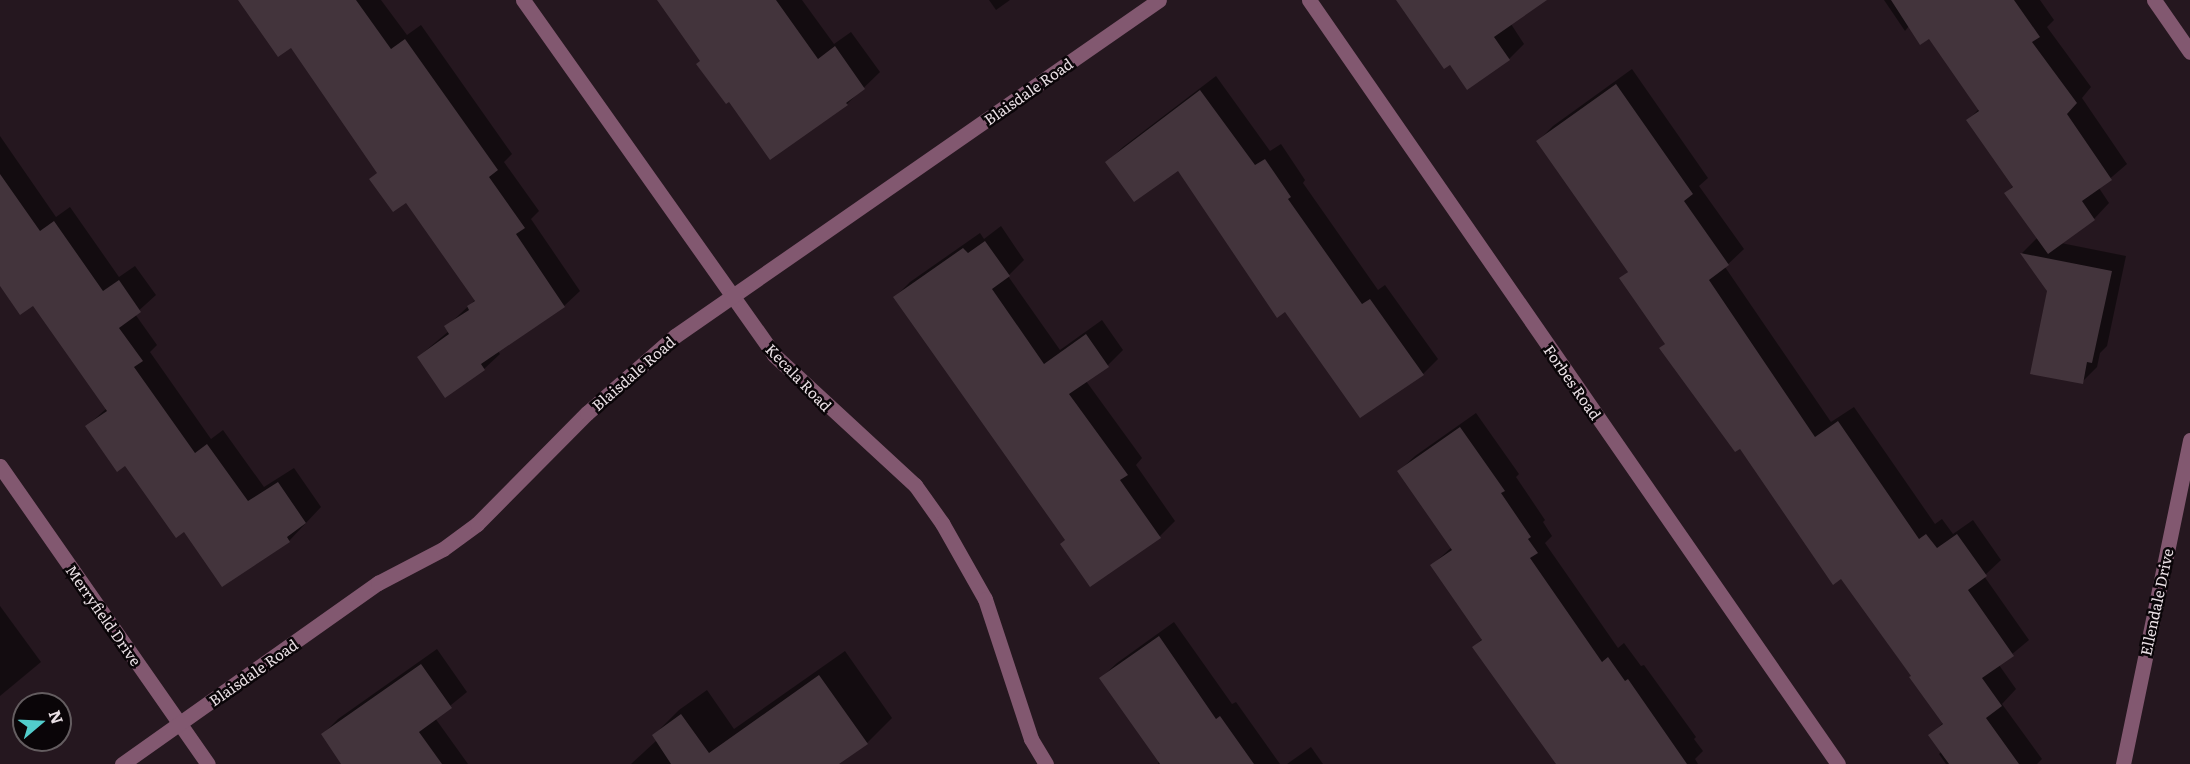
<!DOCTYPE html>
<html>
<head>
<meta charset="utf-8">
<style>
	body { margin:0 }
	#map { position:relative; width:2190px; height:764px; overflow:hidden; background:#25171f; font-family:Literata,serif }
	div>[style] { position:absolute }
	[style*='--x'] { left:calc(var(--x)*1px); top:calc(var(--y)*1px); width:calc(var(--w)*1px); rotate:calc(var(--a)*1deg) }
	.shadow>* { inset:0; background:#0007 }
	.building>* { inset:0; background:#43343c }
	.minor>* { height:15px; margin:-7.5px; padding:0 7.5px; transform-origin:7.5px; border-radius:7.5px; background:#825870 }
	span { translate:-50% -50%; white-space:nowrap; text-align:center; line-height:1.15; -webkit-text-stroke:5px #0a0508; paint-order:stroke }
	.street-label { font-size:15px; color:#eae0e5 }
	.north { position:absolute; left:12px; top:692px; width:60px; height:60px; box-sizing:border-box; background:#0a0508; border:2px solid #645d60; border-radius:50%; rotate:71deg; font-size:16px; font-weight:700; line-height:24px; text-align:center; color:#eae0e5 }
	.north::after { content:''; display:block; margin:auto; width:21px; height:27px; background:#52cdcc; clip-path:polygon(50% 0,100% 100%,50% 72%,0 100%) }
</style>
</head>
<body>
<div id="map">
	<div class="shadow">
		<i style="clip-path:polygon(251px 0,381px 0,407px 35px,421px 25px,512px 154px,504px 162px,539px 211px,531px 219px,580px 291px,564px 306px,498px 351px,500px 354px,484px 369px,446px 396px,418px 357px,449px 331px,446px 327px,475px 300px,406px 200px,378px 172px,292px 46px)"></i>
		<i style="clip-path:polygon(659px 0,802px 0,834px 44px,851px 32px,880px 72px,847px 104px,702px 61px)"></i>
		<i style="clip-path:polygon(989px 0,1010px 0,996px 10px)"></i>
		<i style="clip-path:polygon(1398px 0,1545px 0,1511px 24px,1524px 44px,1509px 59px,1451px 63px)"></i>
		<i style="clip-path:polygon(1884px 0,2040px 0,2054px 20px,2047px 27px,2091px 87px,2082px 98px,2127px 164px,2099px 188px,2109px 203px,2094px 219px,2061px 243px,2126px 256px,2107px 346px,2100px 353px,2097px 367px,2082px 382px,2048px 290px,2022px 253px,2038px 237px,2006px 193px,2014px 185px,1968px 120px,1979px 109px,1929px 37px,1909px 26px,1905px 31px)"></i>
		<i style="clip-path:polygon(1632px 69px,1708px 178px,1699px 186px,1744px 249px,1725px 267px,1831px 422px,1854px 407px,1935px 524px,1942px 519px,1953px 534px,1973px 520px,2001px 560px,1984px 576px,2029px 640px,1999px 665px,2016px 689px,2002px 704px,2042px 759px,2037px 764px,1946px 764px,1939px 754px,1942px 751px,1930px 735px,1944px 722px,1841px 577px,1661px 348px,1666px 343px,1621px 278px,1629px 271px,1538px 141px,1553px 126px)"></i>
		<i style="clip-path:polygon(1216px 76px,1270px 151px,1281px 144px,1305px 180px,1303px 183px,1378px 290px,1385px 285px,1438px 359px,1423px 374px,1285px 310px,1178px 169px,1107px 162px,1123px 147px)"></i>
		<i style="clip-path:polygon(0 136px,56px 217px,70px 207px,119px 277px,135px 266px,156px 295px,135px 314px,157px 345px,150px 352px,211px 439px,223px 430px,264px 487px,294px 468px,321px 507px,289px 541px,223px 585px,184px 530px,126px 464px,87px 426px,107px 408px,33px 304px,0 284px)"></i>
		<i style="clip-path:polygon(1001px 226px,1024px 260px,1008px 276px,1060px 350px,1102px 320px,1123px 350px,1108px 365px,1086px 381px,1142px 458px,1136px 465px,1175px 521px,1160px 536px,1091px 585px,1067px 539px,895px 297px,910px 282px,980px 233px,984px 239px)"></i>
		<i style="clip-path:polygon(1476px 413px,1519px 474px,1516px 477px,1545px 520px,1543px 522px,1552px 536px,1545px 543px,1618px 648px,1624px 643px,1641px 666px,1644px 665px,1696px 737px,1694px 739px,1703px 751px,1695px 759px,1698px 764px,1558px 764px,1474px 647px,1483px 638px,1432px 565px,1452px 547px,1399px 471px,1415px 456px)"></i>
		<i style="clip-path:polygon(0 606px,41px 662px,0 696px)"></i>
		<i style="clip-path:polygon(1174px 622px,1232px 704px,1236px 702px,1280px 764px,1158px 764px,1159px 760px,1101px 678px,1117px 663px)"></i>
		<i style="clip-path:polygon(437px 649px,467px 692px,435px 718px,468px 764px,343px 764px,323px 734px,338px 719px)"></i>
		<i style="clip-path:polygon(845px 651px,892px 718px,867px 743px,837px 764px,631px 764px,657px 740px,654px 735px,679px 710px,707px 690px,734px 729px)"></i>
		<i style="clip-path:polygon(1311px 747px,1323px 764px,1287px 764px)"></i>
	</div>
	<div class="building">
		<i style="clip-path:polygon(238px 0,356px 0,391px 49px,405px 39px,498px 170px,489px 177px,525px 228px,516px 234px,565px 307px,481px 364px,485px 370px,445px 398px,417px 357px,449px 334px,444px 326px,469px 310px,467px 306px,475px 301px,406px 203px,393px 212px,369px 179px,377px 173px,291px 48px,278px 57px)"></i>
		<i style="clip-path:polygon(657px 0,776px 0,818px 59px,835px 46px,865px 89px,846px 103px,848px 105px,770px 160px,729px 102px,726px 104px,696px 64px,700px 61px)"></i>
		<i style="clip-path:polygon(1396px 0,1547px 0,1494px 37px,1510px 60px,1467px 90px,1450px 65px,1444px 69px)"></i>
		<i style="clip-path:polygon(1891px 0,2014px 0,2040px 37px,2032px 42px,2077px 103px,2067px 114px,2112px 180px,2082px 201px,2095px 220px,2048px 254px,2004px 193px,2013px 187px,1966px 120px,1979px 111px,1929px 39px,1920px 45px)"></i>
		<i style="clip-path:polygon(1616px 84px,1693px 194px,1684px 201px,1729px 265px,1709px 280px,1815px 437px,1838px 421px,1919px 539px,1926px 534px,1937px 548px,1957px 534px,1987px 576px,1968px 590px,2014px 656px,1982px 678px,2002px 706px,1986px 718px,2019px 764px,1949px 764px,1928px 735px,1943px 724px,1909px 677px,1911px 676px,1841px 579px,1833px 585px,1740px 449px,1735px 452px,1659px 348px,1665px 344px,1619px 278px,1628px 272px,1536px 141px)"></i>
		<i style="clip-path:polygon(1200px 90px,1255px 165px,1265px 159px,1291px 197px,1288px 199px,1362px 304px,1370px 299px,1424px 375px,1360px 418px,1285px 312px,1277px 318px,1178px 171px,1134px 202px,1105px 162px)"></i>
		<i style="clip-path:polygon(0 174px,40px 231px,54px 221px,103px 291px,119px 280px,141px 312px,119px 328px,143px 361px,134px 367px,195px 453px,207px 444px,248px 501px,278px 482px,306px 523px,287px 537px,290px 542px,222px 587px,184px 532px,176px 538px,125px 466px,117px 472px,85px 426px,107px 411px,33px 306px,20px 315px,0 286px)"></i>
		<i style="clip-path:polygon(985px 241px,1010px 276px,992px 289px,1044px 364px,1086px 334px,1109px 367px,1069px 394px,1128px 475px,1120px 480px,1161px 538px,1090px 587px,1060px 544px,1065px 540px,893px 297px,963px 248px,968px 253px)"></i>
		<i style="clip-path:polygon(2020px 253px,2112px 271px,2092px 363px,2087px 362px,2083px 384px,2030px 374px,2047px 291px)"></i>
		<i style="clip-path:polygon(1460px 427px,1505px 491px,1501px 493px,1531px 537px,1528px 539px,1538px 553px,1530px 558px,1602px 662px,1608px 657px,1625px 681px,1628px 679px,1687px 764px,1556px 764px,1472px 647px,1482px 640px,1430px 565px,1452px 550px,1397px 471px)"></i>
		<i style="clip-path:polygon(1159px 636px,1216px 719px,1220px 716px,1254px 764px,1160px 764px,1099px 678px)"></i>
		<i style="clip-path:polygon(421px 664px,452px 708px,419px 732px,442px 764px,341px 764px,321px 734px)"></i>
		<i style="clip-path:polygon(819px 675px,868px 744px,839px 764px,671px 764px,652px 735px,681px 714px,709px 753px)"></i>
	</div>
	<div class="minor">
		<i style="--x:523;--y:0;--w:435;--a:54.7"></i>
		<i style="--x:774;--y:355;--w:192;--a:42.7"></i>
		<i style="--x:915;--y:485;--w:47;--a:54.6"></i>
		<i style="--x:942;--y:523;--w:87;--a:60.5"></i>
		<i style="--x:985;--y:599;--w:147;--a:71.8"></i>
		<i style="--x:1031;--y:739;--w:29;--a:59"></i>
		<i style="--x:1309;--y:0;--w:929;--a:55.3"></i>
		<i style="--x:2154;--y:0;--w:63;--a:55.3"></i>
		<i style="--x:0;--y:466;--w:363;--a:55.1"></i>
		<i style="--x:122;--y:764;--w:314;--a:-35.3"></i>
		<i style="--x:378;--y:583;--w:73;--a:-27.6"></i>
		<i style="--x:443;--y:549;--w:42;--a:-36.3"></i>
		<i style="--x:477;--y:524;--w:156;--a:-45.3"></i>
		<i style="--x:587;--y:413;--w:117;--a:-41.2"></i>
		<i style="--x:675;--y:336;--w:589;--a:-34.77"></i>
		<i style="--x:2123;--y:764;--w:331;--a:-78.3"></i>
	</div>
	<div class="street-label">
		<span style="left:1028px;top:91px;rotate:-35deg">Blaisdale Road</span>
		<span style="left:633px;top:373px;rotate:-41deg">Blaisdale Road</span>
		<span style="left:799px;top:377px;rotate:46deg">Kecala Road</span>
		<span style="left:1573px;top:382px;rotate:55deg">Forbes Road</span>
		<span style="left:2156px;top:602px;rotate:-78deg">Ellendale Drive</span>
		<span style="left:104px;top:615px;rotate:55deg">Merryfield Drive</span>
		<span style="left:253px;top:672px;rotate:-35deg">Blaisdale Road</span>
	</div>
	<div class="north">N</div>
</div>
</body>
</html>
